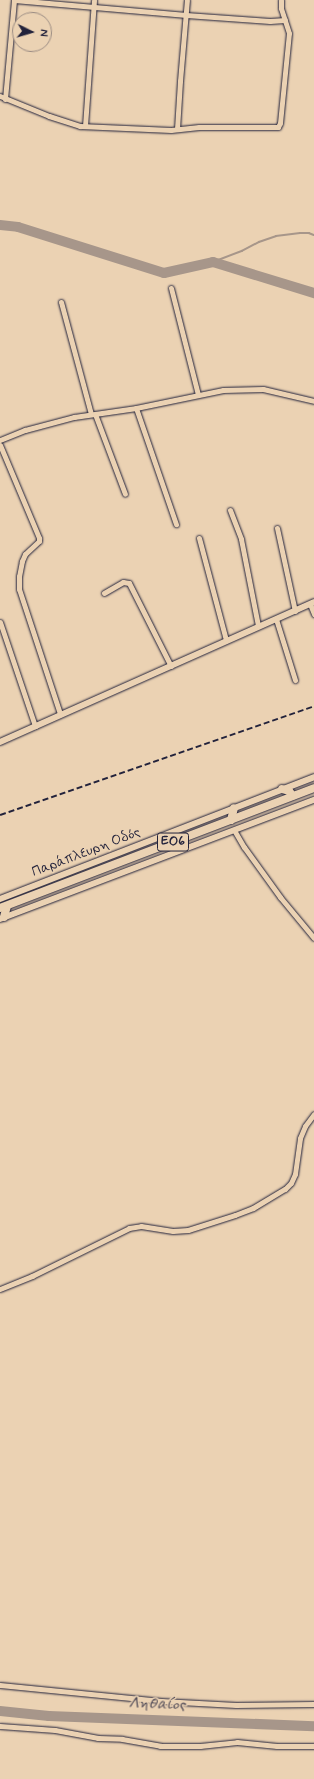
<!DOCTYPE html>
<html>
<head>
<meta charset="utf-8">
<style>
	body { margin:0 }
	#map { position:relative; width:314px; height:1779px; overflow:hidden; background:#ebd2b3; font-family:Mynerve,sans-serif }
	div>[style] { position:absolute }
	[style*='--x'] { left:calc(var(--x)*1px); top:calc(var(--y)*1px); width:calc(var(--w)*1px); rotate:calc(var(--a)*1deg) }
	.stream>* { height:1.5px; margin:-0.75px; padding:0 0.75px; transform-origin:0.75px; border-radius:0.75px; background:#a7968a }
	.river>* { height:10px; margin:-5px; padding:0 5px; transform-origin:5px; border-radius:5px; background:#a7968a }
	.roads { filter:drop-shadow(0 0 1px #22223b) drop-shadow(0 0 1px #22223b) }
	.minor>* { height:5px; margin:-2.5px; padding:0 2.5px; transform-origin:2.5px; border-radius:2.5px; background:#ebd2b3 }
	.tertiary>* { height:6px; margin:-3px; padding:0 3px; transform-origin:3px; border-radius:3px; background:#ebd2b3 }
	.primary>* { height:8px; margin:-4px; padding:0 4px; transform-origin:4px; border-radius:4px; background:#ebd2b3 }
	.rail>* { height:1.5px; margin-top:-0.75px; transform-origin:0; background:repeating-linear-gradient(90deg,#22223b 0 6px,transparent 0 9px) }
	span { translate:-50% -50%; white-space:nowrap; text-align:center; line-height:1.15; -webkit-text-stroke:3px #ebd2b3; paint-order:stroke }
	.shield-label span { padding:1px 3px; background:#ebd2b3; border:1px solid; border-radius:3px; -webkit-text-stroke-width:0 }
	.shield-label { font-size:13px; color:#22223b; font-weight:700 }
	.street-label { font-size:14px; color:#22223b }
	.water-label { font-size:15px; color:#433f4f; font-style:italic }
	.north { position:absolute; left:12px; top:12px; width:40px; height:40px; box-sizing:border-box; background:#ebd2b3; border:1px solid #9b8c83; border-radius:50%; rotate:95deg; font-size:11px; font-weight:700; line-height:16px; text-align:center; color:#22223b }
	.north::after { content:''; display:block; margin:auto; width:14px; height:18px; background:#22223b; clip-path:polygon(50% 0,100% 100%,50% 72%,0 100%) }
</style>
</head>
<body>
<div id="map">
	<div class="stream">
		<i style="--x:213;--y:262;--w:31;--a:-21"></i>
		<i style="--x:242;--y:251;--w:19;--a:-28"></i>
		<i style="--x:259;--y:242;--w:18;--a:-19"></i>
		<i style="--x:276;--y:236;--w:24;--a:-7"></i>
		<i style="--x:300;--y:233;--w:9;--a:0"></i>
		<i style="--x:309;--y:233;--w:5;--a:22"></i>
	</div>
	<div class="river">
		<i style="--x:0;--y:225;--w:18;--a:6"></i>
		<i style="--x:18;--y:227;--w:153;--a:17.5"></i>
		<i style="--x:164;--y:273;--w:50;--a:-12.7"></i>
		<i style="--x:213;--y:262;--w:106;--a:17.1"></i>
		<i style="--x:0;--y:1711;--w:49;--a:5.8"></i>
		<i style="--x:49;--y:1716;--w:265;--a:2.2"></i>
	</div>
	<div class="roads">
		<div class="minor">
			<i style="--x:14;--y:0;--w:173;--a:5"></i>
			<i style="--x:186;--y:15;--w:84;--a:4.1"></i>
			<i style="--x:270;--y:21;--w:15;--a:-4"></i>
			<i style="--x:0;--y:96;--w:53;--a:22.2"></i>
			<i style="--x:49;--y:116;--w:33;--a:18"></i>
			<i style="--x:80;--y:126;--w:91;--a:2.5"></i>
			<i style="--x:171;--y:130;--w:28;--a:-6"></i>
			<i style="--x:199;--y:127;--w:79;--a:0"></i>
			<i style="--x:278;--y:127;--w:4;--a:-63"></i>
			<i style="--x:280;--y:123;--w:90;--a:-84.3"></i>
			<i style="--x:289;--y:33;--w:26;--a:-108"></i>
			<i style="--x:281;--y:8;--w:8;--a:-90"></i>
			<i style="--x:5;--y:99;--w:99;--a:-84.8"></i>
			<i style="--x:85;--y:126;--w:126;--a:-85.9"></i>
			<i style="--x:177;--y:129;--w:48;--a:-86.4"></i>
			<i style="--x:180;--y:81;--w:81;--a:-85.1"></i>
			<i style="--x:171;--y:288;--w:110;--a:75.8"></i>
			<i style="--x:61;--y:302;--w:116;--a:75"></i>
			<i style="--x:136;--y:408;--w:123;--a:71"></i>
			<i style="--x:95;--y:414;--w:85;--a:69.4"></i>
			<i style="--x:0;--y:440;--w:27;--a:-22"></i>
			<i style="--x:25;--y:430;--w:51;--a:-14.9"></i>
			<i style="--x:74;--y:417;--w:63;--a:-8.3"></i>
			<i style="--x:136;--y:408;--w:89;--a:-11.7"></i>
			<i style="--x:223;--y:390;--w:40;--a:-1.4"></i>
			<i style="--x:263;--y:389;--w:52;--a:13.2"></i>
			<i style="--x:0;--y:445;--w:101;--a:67.2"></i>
			<i style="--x:39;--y:538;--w:3;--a:90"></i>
			<i style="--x:39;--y:541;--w:19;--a:137"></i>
			<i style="--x:25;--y:554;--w:8;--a:113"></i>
			<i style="--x:22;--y:561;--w:15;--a:101"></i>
			<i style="--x:19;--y:576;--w:13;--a:90"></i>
			<i style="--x:19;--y:589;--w:132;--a:71.8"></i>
			<i style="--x:230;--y:510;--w:31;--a:69"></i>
			<i style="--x:241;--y:539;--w:89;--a:78.9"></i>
			<i style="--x:277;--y:528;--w:85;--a:77.8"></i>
			<i style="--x:199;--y:538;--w:106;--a:75.2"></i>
			<i style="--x:104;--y:593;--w:22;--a:-30"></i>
			<i style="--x:123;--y:582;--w:6;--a:9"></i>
			<i style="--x:129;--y:583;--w:93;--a:63.2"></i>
			<i style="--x:310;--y:604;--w:11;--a:68"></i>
			<i style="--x:276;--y:619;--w:64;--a:72.7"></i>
			<i style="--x:0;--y:622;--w:110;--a:71.4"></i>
			<i style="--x:234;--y:830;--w:20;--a:60"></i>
			<i style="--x:244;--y:847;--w:62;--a:54.2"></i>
			<i style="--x:280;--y:897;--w:53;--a:50.3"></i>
			<i style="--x:0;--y:1289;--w:35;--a:-22"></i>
			<i style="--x:32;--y:1276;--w:108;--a:-26.3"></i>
			<i style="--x:129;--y:1228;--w:12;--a:-9"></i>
			<i style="--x:141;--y:1226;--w:32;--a:9"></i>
			<i style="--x:173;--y:1231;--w:15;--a:-4"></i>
			<i style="--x:188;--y:1230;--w:49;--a:-17.7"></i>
			<i style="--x:235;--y:1215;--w:19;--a:-21"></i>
			<i style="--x:253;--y:1208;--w:37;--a:-31"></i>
			<i style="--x:285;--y:1189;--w:8;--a:-45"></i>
			<i style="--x:291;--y:1183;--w:10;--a:-66"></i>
			<i style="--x:295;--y:1174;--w:36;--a:-82"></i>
			<i style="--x:300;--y:1138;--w:13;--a:-67"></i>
			<i style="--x:305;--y:1126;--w:15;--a:-53"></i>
			<i style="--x:0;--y:1685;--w:162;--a:5.7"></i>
			<i style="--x:161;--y:1701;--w:75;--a:3.1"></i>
			<i style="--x:236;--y:1705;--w:78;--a:-0.7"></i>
			<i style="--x:0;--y:1726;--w:55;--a:4.2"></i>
			<i style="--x:55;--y:1730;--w:44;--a:10.5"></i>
			<i style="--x:98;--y:1738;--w:24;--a:2"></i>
			<i style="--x:122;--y:1739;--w:39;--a:10"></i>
			<i style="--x:160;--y:1746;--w:40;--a:0"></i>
			<i style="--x:200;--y:1746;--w:37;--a:-6"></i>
			<i style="--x:237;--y:1742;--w:40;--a:5.7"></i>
			<i style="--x:277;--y:1746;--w:37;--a:0"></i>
		</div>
		<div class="tertiary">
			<i style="--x:0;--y:742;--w:344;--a:-24"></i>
			<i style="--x:0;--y:899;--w:337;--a:-21.2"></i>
			<i style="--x:0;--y:919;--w:336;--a:-20.8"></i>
		</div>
		<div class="primary">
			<i style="--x:282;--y:789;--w:7;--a:16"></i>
			<i style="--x:289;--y:791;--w:6;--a:51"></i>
			<i style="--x:231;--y:820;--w:12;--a:-76"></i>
			<i style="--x:0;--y:908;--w:336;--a:-20.9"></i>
			<i style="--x:4;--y:917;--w:11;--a:-75"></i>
		</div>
	</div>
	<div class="rail">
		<i style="--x:0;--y:815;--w:332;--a:-19.1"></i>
	</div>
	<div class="shield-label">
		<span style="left:173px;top:842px">ΕΟ6</span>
	</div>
	<div class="street-label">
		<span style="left:86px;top:852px;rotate:-21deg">Παράπλευρη Οδός</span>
	</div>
	<div class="water-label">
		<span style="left:157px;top:1705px;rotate:2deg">Ληθαίος</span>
	</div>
	<div class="north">N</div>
</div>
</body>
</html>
